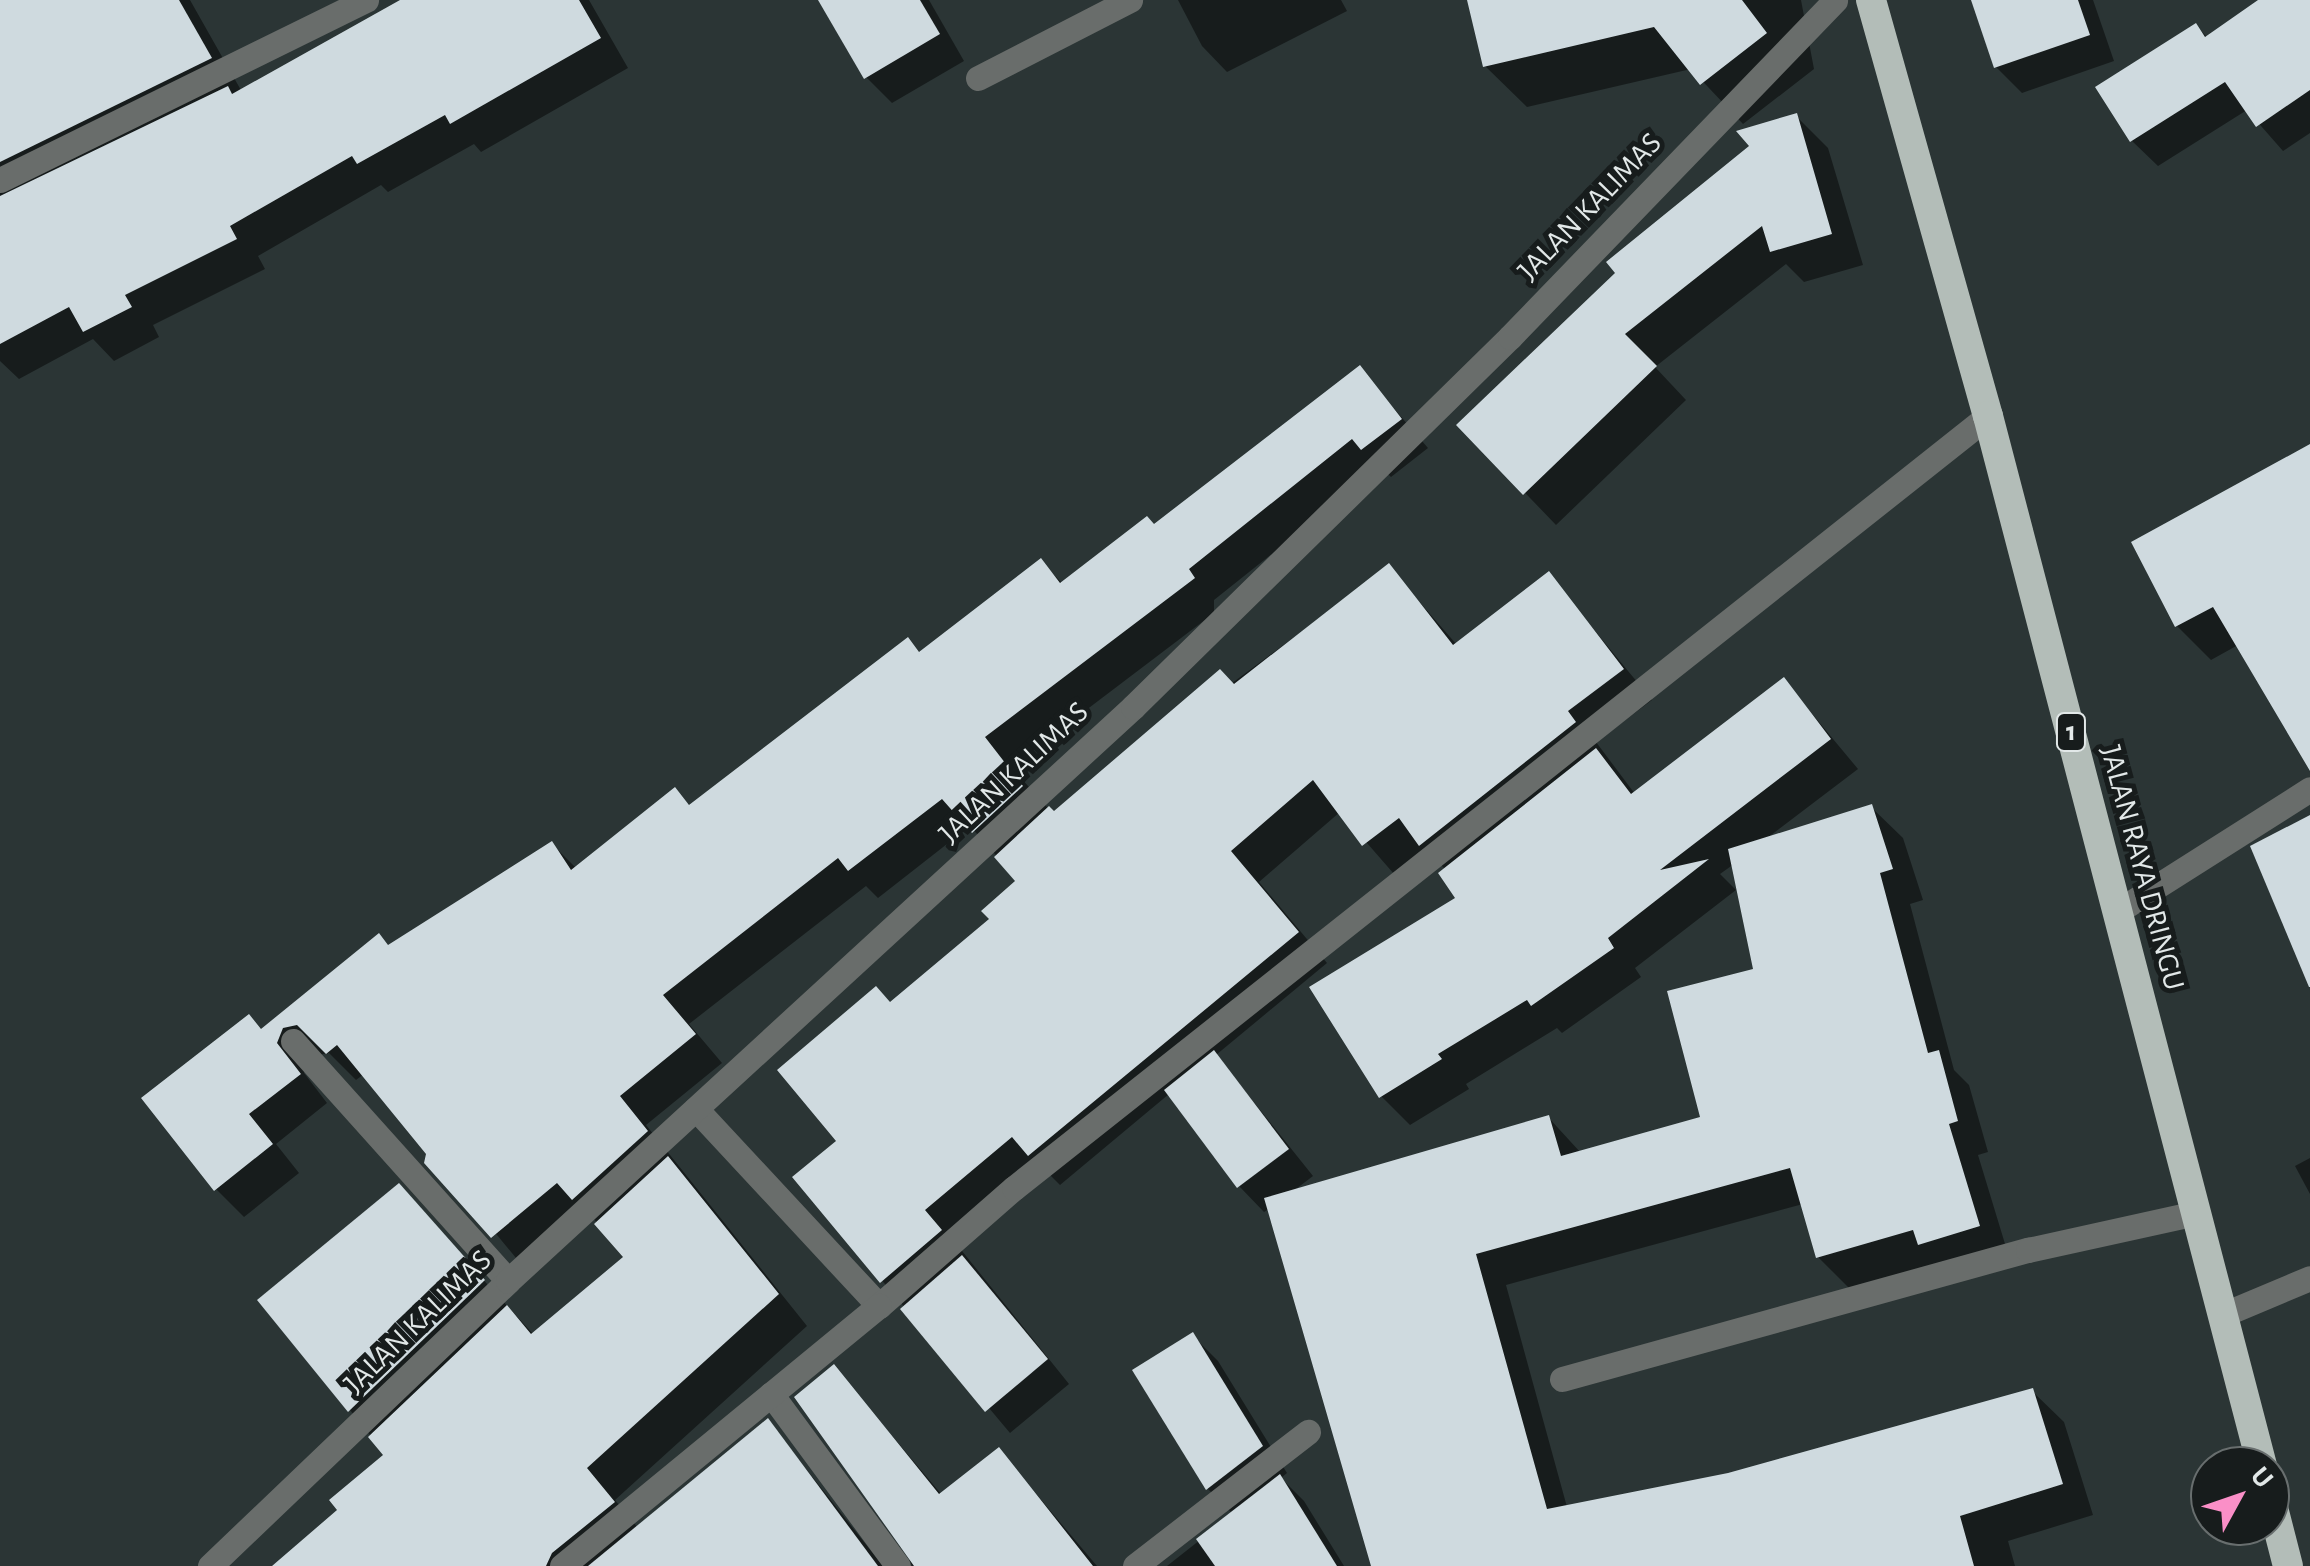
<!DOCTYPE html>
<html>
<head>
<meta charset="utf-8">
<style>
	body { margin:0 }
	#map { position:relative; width:2310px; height:1566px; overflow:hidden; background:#2b3535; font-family:"Alegreya Sans",sans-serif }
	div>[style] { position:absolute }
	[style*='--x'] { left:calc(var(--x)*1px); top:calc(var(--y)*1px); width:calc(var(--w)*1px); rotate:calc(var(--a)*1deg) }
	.shadow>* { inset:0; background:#0007 }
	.building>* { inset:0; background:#cfdadf }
	.minor>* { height:25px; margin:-12.5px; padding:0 12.5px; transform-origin:12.5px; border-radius:12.5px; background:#696d6b }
	.highway>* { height:30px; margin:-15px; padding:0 15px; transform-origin:15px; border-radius:15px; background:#b3bdb8 }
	span { translate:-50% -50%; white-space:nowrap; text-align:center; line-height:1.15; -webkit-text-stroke:10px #171c1c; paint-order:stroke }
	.shield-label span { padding:2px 8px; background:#171c1c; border:2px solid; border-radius:8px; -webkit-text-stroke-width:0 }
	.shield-label { font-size:28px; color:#e2e8e8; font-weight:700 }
	.street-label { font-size:30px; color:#e2e8e8 }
	.north { position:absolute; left:2190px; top:1446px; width:100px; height:100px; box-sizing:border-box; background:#171c1c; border:2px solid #686e6e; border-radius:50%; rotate:50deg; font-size:28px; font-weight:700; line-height:40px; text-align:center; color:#e2e8e8 }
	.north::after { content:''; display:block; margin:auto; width:35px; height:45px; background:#fa8fc7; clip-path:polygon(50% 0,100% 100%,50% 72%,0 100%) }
</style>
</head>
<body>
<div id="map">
	<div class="shadow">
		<i style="clip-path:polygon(7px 0,190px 0,242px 92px,404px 0,589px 0,628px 68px,481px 152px,474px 144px,388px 192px,381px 185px,258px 256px,265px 269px,153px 325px,159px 337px,114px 361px,93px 339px,19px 379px,0 361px,0 24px)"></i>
		<i style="clip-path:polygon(821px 0,929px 0,964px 61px,892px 103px,866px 77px)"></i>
		<i style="clip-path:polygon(1178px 0,1341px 0,1347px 11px,1227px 72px,1202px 46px)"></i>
		<i style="clip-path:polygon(1478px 0,1801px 0,1814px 69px,1743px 124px,1691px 69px,1527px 107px,1485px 66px)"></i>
		<i style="clip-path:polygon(1974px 0,2093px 0,2114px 61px,2022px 93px,1996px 67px)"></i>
		<i style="clip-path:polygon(2263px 0,2310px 0,2310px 133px,2283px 151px,2247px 110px,2158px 166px,2132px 141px,2196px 26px,2208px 38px)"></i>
		<i style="clip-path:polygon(1796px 116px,1828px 148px,1863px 265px,1804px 282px,1786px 264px,1655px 367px,1686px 400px,1556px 525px,1460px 425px,1752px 147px)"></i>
		<i style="clip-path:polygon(evenodd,1359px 368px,1428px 448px,1391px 477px,1381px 467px,1214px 600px,1214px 613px,1011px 767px,1054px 815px,1389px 567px,1457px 645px,1548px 574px,1652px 700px,1596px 742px,1635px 794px,1784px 680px,1858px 769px,1767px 838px,1871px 807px,1903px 838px,1923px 900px,1910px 904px,1954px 1070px,1969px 1085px,1988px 1152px,1978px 1155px,2009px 1257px,1849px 1288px,1818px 1257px,1803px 1204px,1506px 1285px,1567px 1507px,1729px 1475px,2032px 1391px,2064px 1422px,2093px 1515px,2008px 1541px,2015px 1566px,1374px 1566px,1269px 1209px,1264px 1212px,1239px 1186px,1169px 1094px,1060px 1185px,1042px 1167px,954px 1241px,1069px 1384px,1010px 1433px,796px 1178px,839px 1141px,891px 1004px,992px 920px,1019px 881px,970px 826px,878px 898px,866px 886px,689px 1024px,722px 1063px,646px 1125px,807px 1326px,615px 1500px,638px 1528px,768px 1421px,883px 1566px,276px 1566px,341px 1510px,386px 1455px,350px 1410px,398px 1187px,534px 1335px,627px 1257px,586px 1210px,521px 1264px,364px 1074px,356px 1080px,329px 1053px,311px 1056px,304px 1073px,327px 1103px,276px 1144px,299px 1173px,244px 1217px,216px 1189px,262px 1031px,552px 844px,576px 868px,675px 790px,691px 807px,920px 654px,1041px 562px,1063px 584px,1155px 527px,1359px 368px,1340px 812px,1394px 874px,1426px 850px,1446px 870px,1459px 898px,1381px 1096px,1410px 1125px,1469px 1089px,1466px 1084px,1557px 1028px,1562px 1033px,1641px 977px,1635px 968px,1736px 890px,1720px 874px,1734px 864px,1756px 971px,1703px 1119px,1581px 1153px,1548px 1117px,1292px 1192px,1313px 1176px,1216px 1055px,1327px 963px,1259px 882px,1340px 812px)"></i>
		<i style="clip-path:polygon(2310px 446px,2310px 752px,2238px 645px,2211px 660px,2177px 626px)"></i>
		<i style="clip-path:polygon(2310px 1158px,2310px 1194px,2295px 1166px)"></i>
		<i style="clip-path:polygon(1192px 1335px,1218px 1361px,1287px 1473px,1281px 1478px,1304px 1501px,1344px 1566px,1167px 1566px,1233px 1514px,1208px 1489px,1135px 1371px)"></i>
		<i style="clip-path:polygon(834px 1367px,942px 1495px,999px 1450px,1097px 1566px,912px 1566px)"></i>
	</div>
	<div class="building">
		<i style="clip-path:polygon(0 0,179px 0,212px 58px,0 162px)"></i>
		<i style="clip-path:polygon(400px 0,579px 0,601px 38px,450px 124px,445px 115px,357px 164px,352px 156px,230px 226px,237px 239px,125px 295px,132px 307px,83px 332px,69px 307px,0 344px,0 196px,228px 86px,232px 94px)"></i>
		<i style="clip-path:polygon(818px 0,920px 0,940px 34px,864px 79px)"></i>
		<i style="clip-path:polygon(1467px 0,1742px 0,1767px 33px,1700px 85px,1654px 27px,1483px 67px)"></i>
		<i style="clip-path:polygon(1971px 0,2078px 0,2090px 35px,1994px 68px)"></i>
		<i style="clip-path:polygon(2258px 0,2310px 0,2310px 90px,2256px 127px,2225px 82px,2130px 142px,2095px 87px,2196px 23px,2205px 37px)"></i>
		<i style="clip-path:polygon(1797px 113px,1832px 234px,1770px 252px,1762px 226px,1625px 334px,1657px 366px,1523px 495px,1456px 425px,1615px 273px,1606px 262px,1749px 146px,1736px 131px)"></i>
		<i style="clip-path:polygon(1360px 365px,1402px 419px,1361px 450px,1352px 439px,1189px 569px,1195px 578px,985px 737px,1023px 786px,972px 833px,942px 799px,848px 871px,838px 858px,663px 995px,696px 1034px,620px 1096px,648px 1131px,572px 1200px,557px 1183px,491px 1238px,424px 1163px,426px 1154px,337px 1045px,326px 1054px,297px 1025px,283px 1028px,277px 1043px,301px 1074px,249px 1114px,273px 1144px,214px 1191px,141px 1098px,249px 1014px,261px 1029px,379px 933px,388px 945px,552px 841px,571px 870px,675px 787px,689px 805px,908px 637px,919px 652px,1041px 558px,1060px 583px,1147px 516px,1154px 524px)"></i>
		<i style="clip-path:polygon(2310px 444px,2310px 771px,2213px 607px,2175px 627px,2131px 542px)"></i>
		<i style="clip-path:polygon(1389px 563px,1453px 645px,1549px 571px,1624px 669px,1568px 711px,1576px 722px,1419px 846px,1399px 818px,1362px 846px,1313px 780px,1231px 851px,1299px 932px,1028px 1156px,1012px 1137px,925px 1210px,942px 1230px,880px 1283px,792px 1177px,836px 1141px,777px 1070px,876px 986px,890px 1002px,989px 919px,981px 911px,1015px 881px,994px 857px,1049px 806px,1054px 811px,1220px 669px,1234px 684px)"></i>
		<i style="clip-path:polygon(1784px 677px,1831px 739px,1660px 870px,1709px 859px,1608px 938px,1614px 948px,1531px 1006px,1527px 1000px,1438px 1054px,1442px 1059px,1379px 1098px,1309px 987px,1455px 898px,1438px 873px,1596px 748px,1631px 794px)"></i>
		<i style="clip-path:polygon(1872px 804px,1893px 869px,1880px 873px,1928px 1053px,1939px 1050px,1958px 1121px,1949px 1124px,1980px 1226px,1918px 1245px,1913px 1230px,1816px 1258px,1790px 1168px,1476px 1254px,1547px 1509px,1728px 1473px,2033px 1388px,2063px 1484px,1960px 1516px,1974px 1566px,1371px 1566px,1264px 1198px,1549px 1115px,1561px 1156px,1700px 1117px,1667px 991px,1753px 969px,1728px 849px)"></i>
		<i style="clip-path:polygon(2310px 815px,2310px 987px,2309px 987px,2250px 846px)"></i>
		<i style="clip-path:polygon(1214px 1050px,1289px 1149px,1237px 1188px,1164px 1090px)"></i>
		<i style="clip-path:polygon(668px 1156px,779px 1294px,587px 1468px,615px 1502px,552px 1553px,546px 1566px,272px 1566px,337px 1510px,329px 1500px,383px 1455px,368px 1437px,507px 1305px,531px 1334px,623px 1257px,594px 1224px)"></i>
		<i style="clip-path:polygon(399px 1183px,485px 1280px,348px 1412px,257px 1300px)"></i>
		<i style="clip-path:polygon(962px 1255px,1048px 1359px,985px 1412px,900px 1309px)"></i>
		<i style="clip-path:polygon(1193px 1332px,1263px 1446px,1206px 1490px,1132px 1370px)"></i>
		<i style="clip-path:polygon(834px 1364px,939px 1494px,999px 1447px,1093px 1566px,914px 1566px,794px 1397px)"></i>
		<i style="clip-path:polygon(768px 1418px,878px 1566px,588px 1566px)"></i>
		<i style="clip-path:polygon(1280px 1474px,1337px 1566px,1215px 1566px,1196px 1539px)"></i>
	</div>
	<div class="minor">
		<i style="--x:978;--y:78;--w:171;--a:-27.2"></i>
		<i style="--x:0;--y:180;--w:408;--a:-26.2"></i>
		<i style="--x:2118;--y:911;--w:227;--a:-32.4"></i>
		<i style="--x:293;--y:1041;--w:322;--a:48.1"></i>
		<i style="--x:696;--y:1109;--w:269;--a:47.1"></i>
		<i style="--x:879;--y:1306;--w:179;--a:-41.2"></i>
		<i style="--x:1014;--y:1188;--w:1243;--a:-38.4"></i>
		<i style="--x:2222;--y:1315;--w:95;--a:-22.8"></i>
		<i style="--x:1562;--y:1379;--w:484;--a:-15.5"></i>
		<i style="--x:2028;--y:1250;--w:172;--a:-12.4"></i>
		<i style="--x:771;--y:1394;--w:214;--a:53.6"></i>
		<i style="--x:210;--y:1566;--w:412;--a:-43.7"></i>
		<i style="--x:508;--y:1281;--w:849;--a:-42.56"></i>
		<i style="--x:1133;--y:707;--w:528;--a:-44.46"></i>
		<i style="--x:1510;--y:337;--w:468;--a:-46"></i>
		<i style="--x:562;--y:1566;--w:410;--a:-39.4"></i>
		<i style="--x:1135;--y:1566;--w:219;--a:-37.8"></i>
	</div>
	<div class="highway">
		<i style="--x:1871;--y:0;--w:432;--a:74.3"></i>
		<i style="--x:1988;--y:416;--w:1085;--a:75.37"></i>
		<i style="--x:2270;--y:1496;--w:72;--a:75.6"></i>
	</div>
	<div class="shield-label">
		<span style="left:2071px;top:732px">1</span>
	</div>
	<div class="street-label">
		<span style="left:1590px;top:207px;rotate:-46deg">JALAN KALIMAS</span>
		<span style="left:1014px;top:773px;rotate:-43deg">JALAN KALIMAS</span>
		<span style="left:2142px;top:868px;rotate:75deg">JALAN RAYA DRINGU</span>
		<span style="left:418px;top:1322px;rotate:-44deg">JALAN KALIMAS</span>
	</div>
	<div class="north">U</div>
</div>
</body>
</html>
